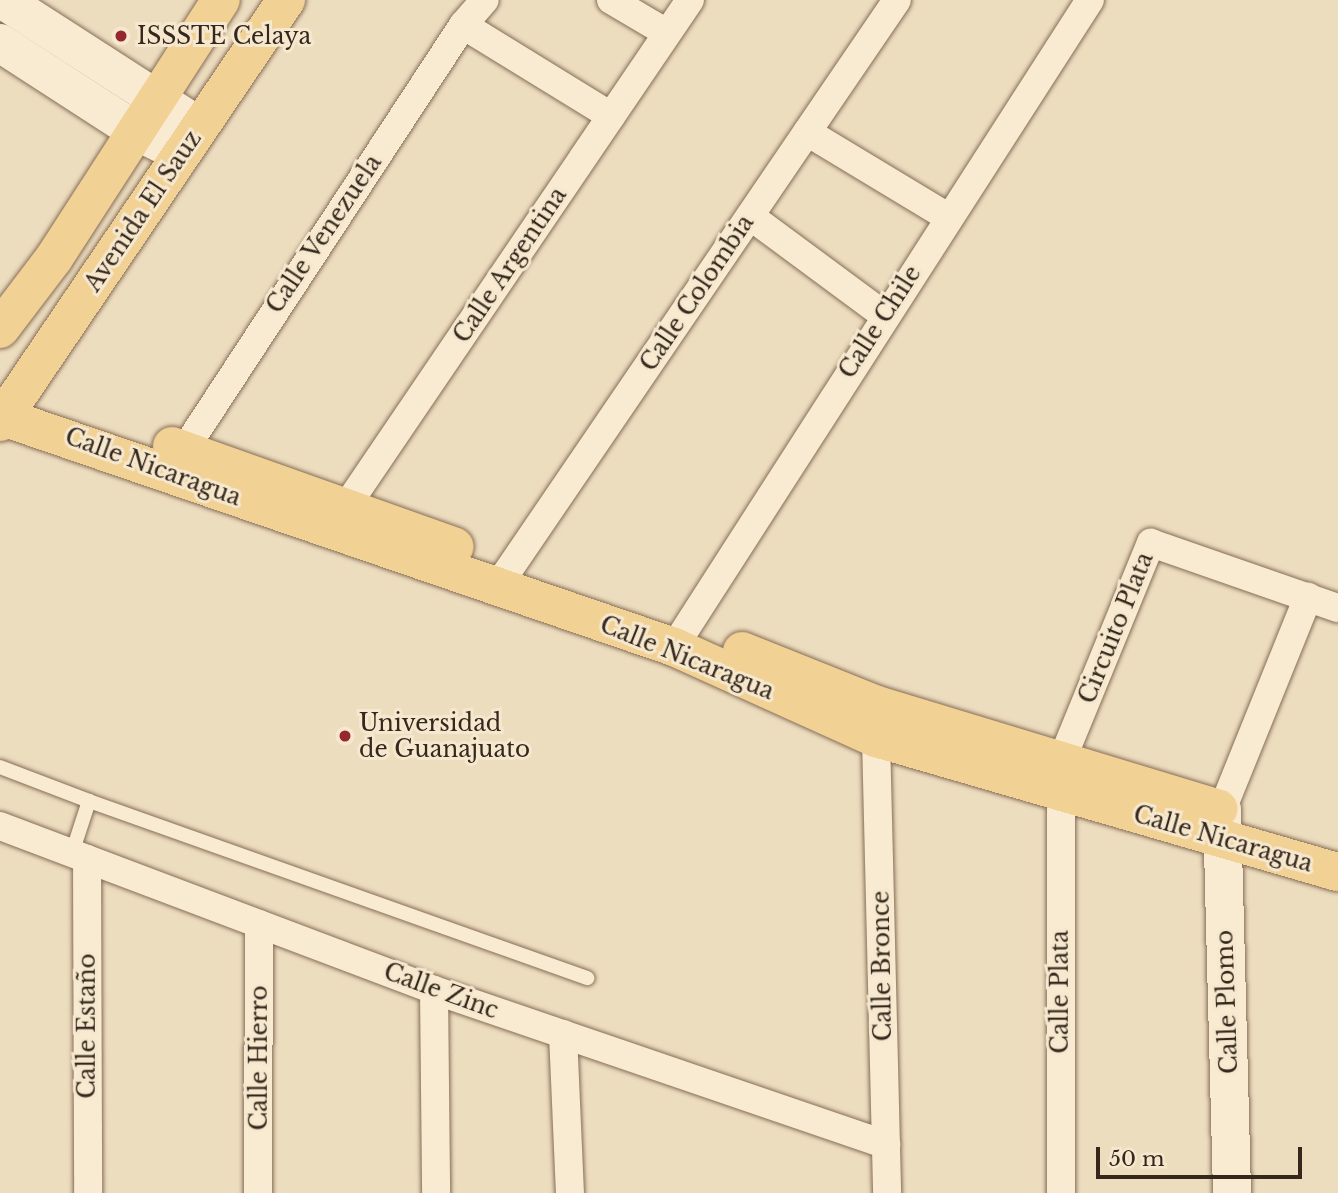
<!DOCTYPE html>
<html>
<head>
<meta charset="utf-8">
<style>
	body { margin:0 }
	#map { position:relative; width:1338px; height:1193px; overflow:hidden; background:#edddbf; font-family:"Libre Baskerville",serif }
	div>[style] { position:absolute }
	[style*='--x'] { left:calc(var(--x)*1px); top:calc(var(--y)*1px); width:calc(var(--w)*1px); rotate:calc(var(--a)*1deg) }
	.roads { filter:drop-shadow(0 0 2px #866e57) drop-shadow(0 0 2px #866e57) }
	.lane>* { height:14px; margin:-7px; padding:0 7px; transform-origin:7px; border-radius:7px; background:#f8ebd1 }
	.street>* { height:28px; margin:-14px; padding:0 14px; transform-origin:14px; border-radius:14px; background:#f8ebd1 }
	.secondary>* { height:38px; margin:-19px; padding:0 19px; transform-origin:19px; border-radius:19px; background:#f8ebd1 }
	.primary>* { height:38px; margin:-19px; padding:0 19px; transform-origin:19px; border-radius:19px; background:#f2d195 }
	.dots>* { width:19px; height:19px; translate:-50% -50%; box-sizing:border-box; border:4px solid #f5e8ce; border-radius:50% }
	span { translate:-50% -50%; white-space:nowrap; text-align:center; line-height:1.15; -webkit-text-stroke:6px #f5e8ce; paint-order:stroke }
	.poi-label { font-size:23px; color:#35271c }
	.left { translate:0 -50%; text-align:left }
	.street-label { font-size:23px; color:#35271c }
	.scale { position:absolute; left:1096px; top:1147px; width:206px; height:32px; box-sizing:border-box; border:4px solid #35271c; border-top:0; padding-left:9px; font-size:21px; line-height:24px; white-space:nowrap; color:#35271c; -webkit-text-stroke:5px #f5e8ce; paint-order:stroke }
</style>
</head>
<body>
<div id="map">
	<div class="roads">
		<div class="lane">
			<i style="--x:0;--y:767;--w:95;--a:20.9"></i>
			<i style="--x:72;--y:853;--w:55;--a:-71.9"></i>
			<i style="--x:89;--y:801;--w:529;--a:19.57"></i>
		</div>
		<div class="street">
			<i style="--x:611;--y:0;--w:65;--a:30.5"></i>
			<i style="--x:463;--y:25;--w:174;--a:31.6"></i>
			<i style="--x:807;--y:132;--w:165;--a:31.1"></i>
			<i style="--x:750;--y:216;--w:167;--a:36.5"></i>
			<i style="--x:175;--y:464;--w:525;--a:-56.73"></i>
			<i style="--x:463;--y:25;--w:33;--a:-49"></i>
			<i style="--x:335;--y:523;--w:632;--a:-55.83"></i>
			<i style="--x:497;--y:587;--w:710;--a:-55.73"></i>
			<i style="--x:674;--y:647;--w:769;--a:-57.26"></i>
			<i style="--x:876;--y:738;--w:455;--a:88.6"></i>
			<i style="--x:1222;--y:810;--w:230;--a:-68"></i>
			<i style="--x:0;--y:826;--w:464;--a:20.7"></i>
			<i style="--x:434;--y:990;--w:478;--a:18.9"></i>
			<i style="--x:87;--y:859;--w:334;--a:89.8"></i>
			<i style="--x:434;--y:990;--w:203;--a:89.4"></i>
			<i style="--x:563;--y:1034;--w:159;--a:87.5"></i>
			<i style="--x:258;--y:1193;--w:269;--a:-89.8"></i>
			<i style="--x:1061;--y:1193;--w:431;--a:-90"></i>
			<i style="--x:1061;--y:762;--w:237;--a:-67.7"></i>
			<i style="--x:1151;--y:543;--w:198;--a:19.2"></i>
		</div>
		<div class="secondary">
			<i style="--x:3;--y:0;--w:234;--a:32.8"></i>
			<i style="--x:0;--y:43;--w:162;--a:32.9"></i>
			<i style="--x:136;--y:131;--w:51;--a:26.6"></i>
			<i style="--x:1222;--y:810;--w:383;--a:88.5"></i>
		</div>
		<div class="primary">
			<i style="--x:0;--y:329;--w:89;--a:-52.7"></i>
			<i style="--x:54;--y:258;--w:307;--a:-57.1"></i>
			<i style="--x:0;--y:416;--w:712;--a:18.92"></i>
			<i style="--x:674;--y:647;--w:222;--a:24.3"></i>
			<i style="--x:876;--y:738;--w:481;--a:16.2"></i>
			<i style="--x:0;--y:422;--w:510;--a:-55.87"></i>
			<i style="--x:172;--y:446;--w:300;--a:19.6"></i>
			<i style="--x:742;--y:651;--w:145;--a:21.8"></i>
			<i style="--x:877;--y:705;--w:357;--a:16.9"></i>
		</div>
	</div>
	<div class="dots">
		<i style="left:121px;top:36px;background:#94282d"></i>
		<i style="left:345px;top:736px;background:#94282d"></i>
	</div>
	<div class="poi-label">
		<span class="left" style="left:137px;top:36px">ISSSTE Celaya</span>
		<span class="left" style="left:359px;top:736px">Universidad<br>de Guanajuato</span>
	</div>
	<div class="street-label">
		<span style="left:143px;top:211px;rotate:-56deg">Avenida El Sauz</span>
		<span style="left:324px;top:234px;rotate:-56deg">Calle Venezuela</span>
		<span style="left:510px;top:265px;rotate:-56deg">Calle Argentina</span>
		<span style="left:697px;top:293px;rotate:-56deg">Calle Colombia</span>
		<span style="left:880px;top:322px;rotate:-57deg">Calle Chile</span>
		<span style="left:153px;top:467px;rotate:20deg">Calle Nicaragua</span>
		<span style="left:1116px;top:628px;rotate:-68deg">Circuito Plata</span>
		<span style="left:687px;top:658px;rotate:22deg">Calle Nicaragua</span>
		<span style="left:1223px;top:839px;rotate:16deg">Calle Nicaragua</span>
		<span style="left:882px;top:966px;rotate:-91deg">Calle Bronce</span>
		<span style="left:441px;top:991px;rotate:20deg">Calle Zinc</span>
		<span style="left:1060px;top:992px;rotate:-90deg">Calle Plata</span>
		<span style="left:1227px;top:1002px;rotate:-92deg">Calle Plomo</span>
		<span style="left:87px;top:1026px;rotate:-90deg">Calle Estaño</span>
		<span style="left:259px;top:1058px;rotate:-90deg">Calle Hierro</span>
	</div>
	<div class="scale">50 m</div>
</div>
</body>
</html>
